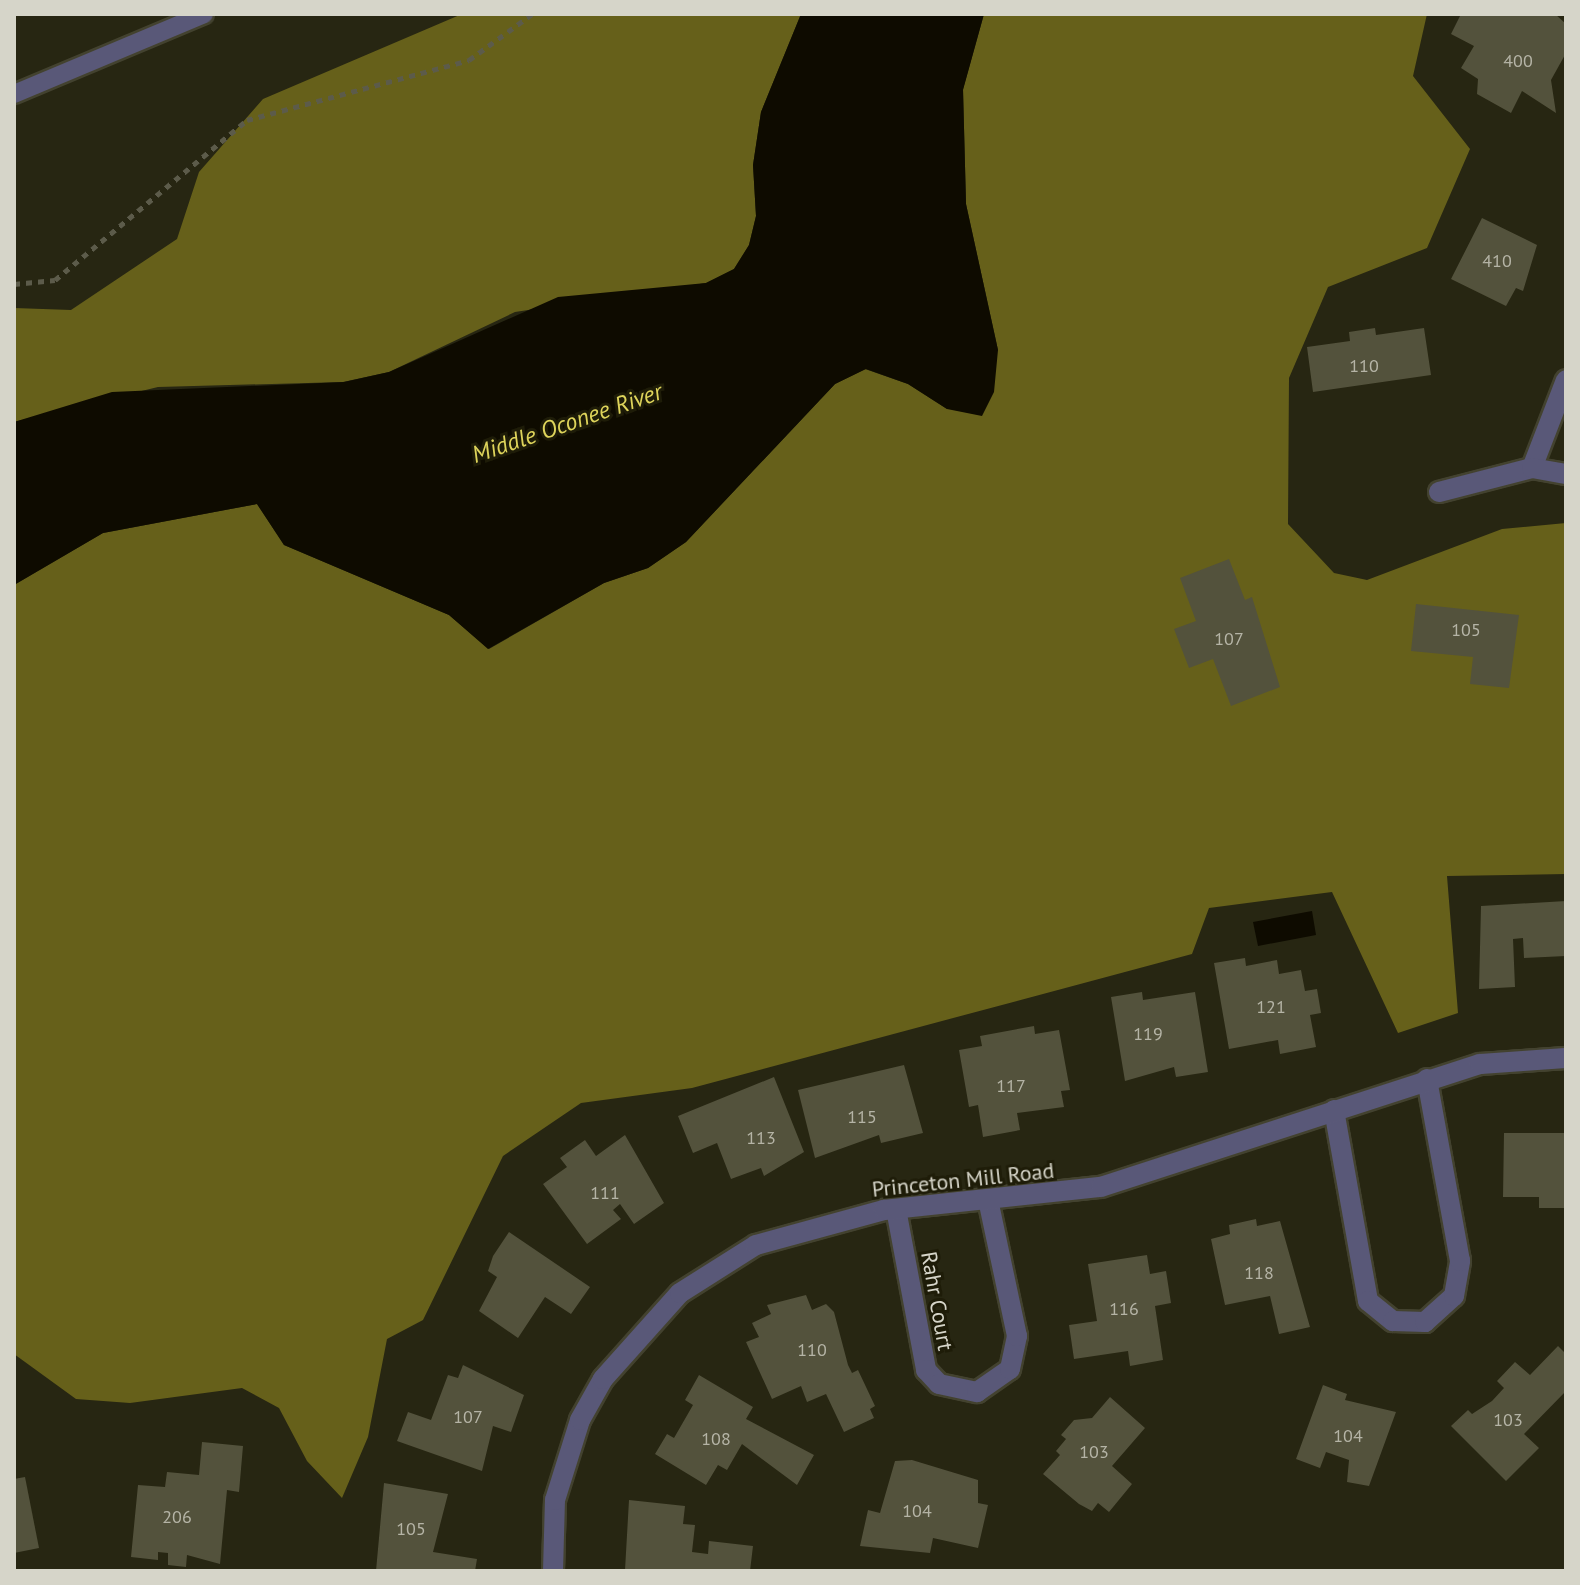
<!DOCTYPE html>
<html>
<head>
<meta charset="utf-8">
<style>
	body { margin:0 }
	#map { position:relative; width:1580px; height:1585px; overflow:hidden; background:#272612; font-family:"PT Sans",sans-serif }
	div>[style] { position:absolute }
	[style*='--x'] { left:calc(var(--x)*1px); top:calc(var(--y)*1px); width:calc(var(--w)*1px); rotate:calc(var(--a)*1deg) }
	.forest>* { inset:0; background:#66601a }
	.water>* { inset:0; background:#0e0b00 }
	.building>* { inset:0; background:#53523c }
	.path>* { height:5px; margin-top:-2.5px; transform-origin:0; background:repeating-linear-gradient(90deg,#5c5b4a 0 6px,transparent 0 12px) }
	.roads { filter:drop-shadow(2px 0 #43422f) drop-shadow(-2px 0 #43422f) drop-shadow(0 2px #43422f) drop-shadow(0 -2px #43422f) }
	.service>* { height:18px; margin:-9px; padding:0 9px; transform-origin:9px; border-radius:9px; background:#595878 }
	.minor>* { height:20px; margin:-10px; padding:0 10px; transform-origin:10px; border-radius:10px; background:#595878 }
	span { translate:-50% -50%; white-space:nowrap; text-align:center; line-height:1.15; -webkit-text-stroke:6px #1e1c08; paint-order:stroke }
	.number-label { font-size:18px; color:#b5b4a6 }
	.number-label span { -webkit-text-stroke-width:0 }
	.street-label { font-size:22px; color:#d6d5c9 }
	.water-label { font-size:24px; color:#ded45b; font-style:italic }
	.frame { position:absolute; inset:0; border:16px solid #d6d5c9; pointer-events:none }
</style>
</head>
<body>
<div id="map">
	<div class="forest">
		<i style="clip-path:polygon(462px 14px,801px 14px,761px 112px,753px 165px,756px 216px,749px 245px,734px 269px,706px 283px,515px 312px,389px 372px,343px 382px,158px 387px,14px 422px,14px 308px,71px 310px,177px 239px,199px 172px,263px 99px)"></i>
		<i style="clip-path:polygon(984px 14px,1427px 14px,1413px 76px,1470px 149px,1427px 248px,1328px 287px,1289px 378px,1288px 524px,1334px 573px,1367px 580px,1502px 529px,1566px 523px,1566px 874px,1447px 876px,1458px 1013px,1398px 1033px,1332px 892px,1209px 908px,1192px 954px,692px 1088px,581px 1103px,503px 1156px,423px 1320px,387px 1339px,368px 1437px,342px 1498px,307px 1461px,279px 1408px,242px 1388px,130px 1403px,76px 1399px,14px 1354px,14px 585px,103px 533px,257px 504px,284px 545px,449px 615px,489px 649px,604px 583px,648px 568px,686px 542px,835px 384px,865px 369px,908px 384px,947px 409px,998px 350px,966px 204px,963px 89px)"></i>
	</div>
	<div class="water">
		<i style="clip-path:polygon(801px 14px,984px 14px,963px 90px,966px 204px,998px 350px,994px 392px,982px 416px,947px 409px,908px 384px,866px 369px,835px 384px,686px 542px,648px 568px,604px 583px,488px 649px,449px 615px,284px 545px,257px 504px,103px 533px,14px 585px,14px 422px,112px 392px,344px 382px,389px 372px,558px 297px,706px 283px,734px 269px,749px 245px,756px 216px,753px 165px,761px 112px)"></i>
		<i style="clip-path:polygon(1312px 911px,1316px 935px,1258px 946px,1253px 922px)"></i>
	</div>
	<div class="building">
		<i style="clip-path:polygon(1461px 14px,1555px 14px,1566px 24px,1566px 53px,1551px 80px,1556px 113px,1522px 91px,1511px 113px,1477px 94px,1478px 79px,1461px 68px,1474px 46px,1451px 34px)"></i>
		<i style="clip-path:polygon(1482px 218px,1537px 245px,1523px 291px,1516px 288px,1506px 306px,1451px 279px)"></i>
		<i style="clip-path:polygon(1375px 328px,1376px 335px,1424px 328px,1431px 375px,1313px 392px,1307px 347px,1350px 341px,1349px 332px)"></i>
		<i style="clip-path:polygon(1229px 559px,1245px 600px,1252px 597px,1280px 687px,1231px 706px,1213px 659px,1189px 668px,1174px 629px,1196px 621px,1180px 578px)"></i>
		<i style="clip-path:polygon(1416px 604px,1519px 615px,1509px 688px,1470px 684px,1473px 657px,1411px 651px)"></i>
		<i style="clip-path:polygon(1566px 901px,1566px 956px,1524px 958px,1523px 938px,1513px 939px,1515px 987px,1479px 989px,1481px 906px)"></i>
		<i style="clip-path:polygon(1245px 958px,1246px 966px,1277px 960px,1279px 974px,1301px 970px,1305px 991px,1317px 989px,1321px 1013px,1310px 1015px,1316px 1047px,1280px 1054px,1278px 1040px,1229px 1049px,1214px 963px)"></i>
		<i style="clip-path:polygon(1142px 992px,1143px 1000px,1195px 992px,1208px 1072px,1176px 1077px,1174px 1067px,1125px 1081px,1111px 997px)"></i>
		<i style="clip-path:polygon(1034px 1026px,1035px 1034px,1059px 1030px,1070px 1090px,1061px 1091px,1064px 1107px,1017px 1113px,1020px 1130px,983px 1137px,978px 1105px,969px 1107px,959px 1050px,982px 1046px,980px 1036px)"></i>
		<i style="clip-path:polygon(904px 1065px,923px 1133px,881px 1143px,879px 1135px,815px 1158px,798px 1090px)"></i>
		<i style="clip-path:polygon(774px 1077px,804px 1152px,764px 1176px,761px 1168px,731px 1179px,717px 1143px,693px 1153px,678px 1116px)"></i>
		<i style="clip-path:polygon(1504px 1133px,1566px 1133px,1566px 1208px,1539px 1208px,1539px 1197px,1503px 1197px)"></i>
		<i style="clip-path:polygon(625px 1135px,664px 1203px,634px 1224px,620px 1204px,613px 1210px,621px 1219px,587px 1244px,543px 1184px,567px 1167px,560px 1158px,585px 1140px,596px 1156px)"></i>
		<i style="clip-path:polygon(1256px 1219px,1257px 1226px,1280px 1221px,1310px 1327px,1279px 1334px,1270px 1296px,1225px 1305px,1211px 1239px,1230px 1234px,1229px 1225px)"></i>
		<i style="clip-path:polygon(509px 1232px,590px 1287px,571px 1314px,545px 1297px,518px 1338px,479px 1311px,497px 1277px,488px 1271px,493px 1256px)"></i>
		<i style="clip-path:polygon(1147px 1255px,1150px 1274px,1166px 1271px,1171px 1303px,1155px 1306px,1163px 1360px,1130px 1366px,1128px 1351px,1074px 1359px,1069px 1325px,1097px 1321px,1088px 1264px)"></i>
		<i style="clip-path:polygon(806px 1295px,812px 1310px,826px 1304px,834px 1312px,848px 1365px,852px 1373px,858px 1370px,875px 1406px,870px 1409px,874px 1418px,844px 1432px,826px 1394px,807px 1402px,801px 1386px,772px 1399px,746px 1342px,759px 1337px,752px 1323px,771px 1314px,767px 1305px)"></i>
		<i style="clip-path:polygon(1558px 1346px,1566px 1354px,1566px 1391px,1524px 1434px,1539px 1448px,1506px 1481px,1451px 1426px,1468px 1410px,1472px 1414px,1492px 1401px,1504px 1388px,1497px 1381px,1515px 1362px,1530px 1375px)"></i>
		<i style="clip-path:polygon(463px 1365px,524px 1395px,511px 1432px,493px 1426px,482px 1471px,397px 1441px,408px 1412px,431px 1420px,448px 1375px,458px 1378px)"></i>
		<i style="clip-path:polygon(699px 1375px,753px 1407px,746px 1419px,814px 1455px,797px 1485px,742px 1444px,727px 1470px,718px 1465px,706px 1485px,655px 1454px,667px 1434px,674px 1438px,693px 1405px,685px 1400px)"></i>
		<i style="clip-path:polygon(1323px 1385px,1347px 1394px,1345px 1400px,1396px 1412px,1369px 1486px,1347px 1482px,1349px 1460px,1326px 1452px,1320px 1468px,1296px 1459px)"></i>
		<i style="clip-path:polygon(1110px 1397px,1145px 1428px,1112px 1466px,1132px 1484px,1109px 1512px,1098px 1503px,1092px 1511px,1079px 1504px,1043px 1474px,1060px 1455px,1056px 1451px,1066px 1439px,1061px 1435px,1074px 1420px,1092px 1418px)"></i>
		<i style="clip-path:polygon(202px 1442px,243px 1446px,239px 1492px,227px 1490px,220px 1564px,187px 1555px,186px 1567px,168px 1565px,168px 1553px,158px 1552px,158px 1560px,131px 1557px,138px 1485px,165px 1487px,167px 1472px,199px 1475px)"></i>
		<i style="clip-path:polygon(912px 1460px,978px 1480px,978px 1503px,988px 1505px,978px 1548px,933px 1538px,930px 1553px,860px 1546px,868px 1510px,880px 1513px,895px 1461px)"></i>
		<i style="clip-path:polygon(25px 1477px,39px 1548px,14px 1553px,14px 1479px)"></i>
		<i style="clip-path:polygon(384px 1483px,448px 1494px,433px 1552px,477px 1559px,475px 1571px,376px 1571px)"></i>
		<i style="clip-path:polygon(629px 1500px,685px 1506px,683px 1524px,695px 1525px,692px 1552px,708px 1554px,709px 1541px,753px 1546px,750px 1571px,625px 1570px)"></i>
	</div>
	<div class="path">
		<i style="--x:14;--y:284;--w:41;--a:-5.6"></i>
		<i style="--x:55;--y:280;--w:250;--a:-39.8"></i>
		<i style="--x:247;--y:120;--w:230;--a:-15.1"></i>
		<i style="--x:469;--y:60;--w:78;--a:-36.1"></i>
	</div>
	<div class="roads">
		<div class="service">
			<i style="--x:14;--y:94;--w:206;--a:-22.8"></i>
		</div>
		<div class="minor">
			<i style="--x:1532;--y:468;--w:94;--a:-68.9"></i>
			<i style="--x:1439;--y:492;--w:96;--a:-14.5"></i>
			<i style="--x:1532;--y:468;--w:35;--a:10"></i>
			<i style="--x:1334;--y:1110;--w:194;--a:79.9"></i>
			<i style="--x:1368;--y:1301;--w:32;--a:39"></i>
			<i style="--x:1393;--y:1321;--w:32;--a:2"></i>
			<i style="--x:1425;--y:1322;--w:39;--a:-42"></i>
			<i style="--x:1454;--y:1296;--w:36;--a:-80"></i>
			<i style="--x:1460;--y:1261;--w:185;--a:-100.3"></i>
			<i style="--x:896;--y:1209;--w:164;--a:79.4"></i>
			<i style="--x:926;--y:1370;--w:19;--a:47"></i>
			<i style="--x:939;--y:1384;--w:39;--a:12"></i>
			<i style="--x:977;--y:1392;--w:40;--a:-34.9"></i>
			<i style="--x:1010;--y:1369;--w:34;--a:-78"></i>
			<i style="--x:1017;--y:1336;--w:139;--a:-102"></i>
			<i style="--x:553;--y:1571;--w:71;--a:-88.4"></i>
			<i style="--x:555;--y:1500;--w:84;--a:-72.6"></i>
			<i style="--x:580;--y:1420;--w:47;--a:-60.7"></i>
			<i style="--x:603;--y:1379;--w:115;--a:-48.2"></i>
			<i style="--x:680;--y:1293;--w:90;--a:-32.3"></i>
			<i style="--x:756;--y:1245;--w:133;--a:-15.3"></i>
			<i style="--x:884;--y:1210;--w:218;--a:-6.1"></i>
			<i style="--x:1101;--y:1187;--w:398;--a:-18"></i>
			<i style="--x:1480;--y:1064;--w:86;--a:-4"></i>
		</div>
	</div>
	<div class="number-label">
		<span style="left:1518px;top:61px">400</span>
		<span style="left:1497px;top:261px">410</span>
		<span style="left:1364px;top:366px">110</span>
		<span style="left:1466px;top:630px">105</span>
		<span style="left:1229px;top:639px">107</span>
		<span style="left:1271px;top:1007px">121</span>
		<span style="left:1148px;top:1034px">119</span>
		<span style="left:1011px;top:1086px">117</span>
		<span style="left:862px;top:1117px">115</span>
		<span style="left:761px;top:1138px">113</span>
		<span style="left:605px;top:1193px">111</span>
		<span style="left:1259px;top:1273px">118</span>
		<span style="left:1124px;top:1309px">116</span>
		<span style="left:812px;top:1350px">110</span>
		<span style="left:468px;top:1417px">107</span>
		<span style="left:1508px;top:1420px">103</span>
		<span style="left:1348px;top:1436px">104</span>
		<span style="left:716px;top:1439px">108</span>
		<span style="left:1094px;top:1452px">103</span>
		<span style="left:917px;top:1511px">104</span>
		<span style="left:177px;top:1517px">206</span>
		<span style="left:411px;top:1529px">105</span>
	</div>
	<div class="street-label">
		<span style="left:963px;top:1180px;rotate:-6deg">Princeton Mill Road</span>
		<span style="left:937px;top:1301px;rotate:80deg">Rahr Court</span>
	</div>
	<div class="water-label">
		<span style="left:567px;top:423px;rotate:-19deg">Middle Oconee River</span>
	</div>
	<div class="frame"></div>
</div>
</body>
</html>
